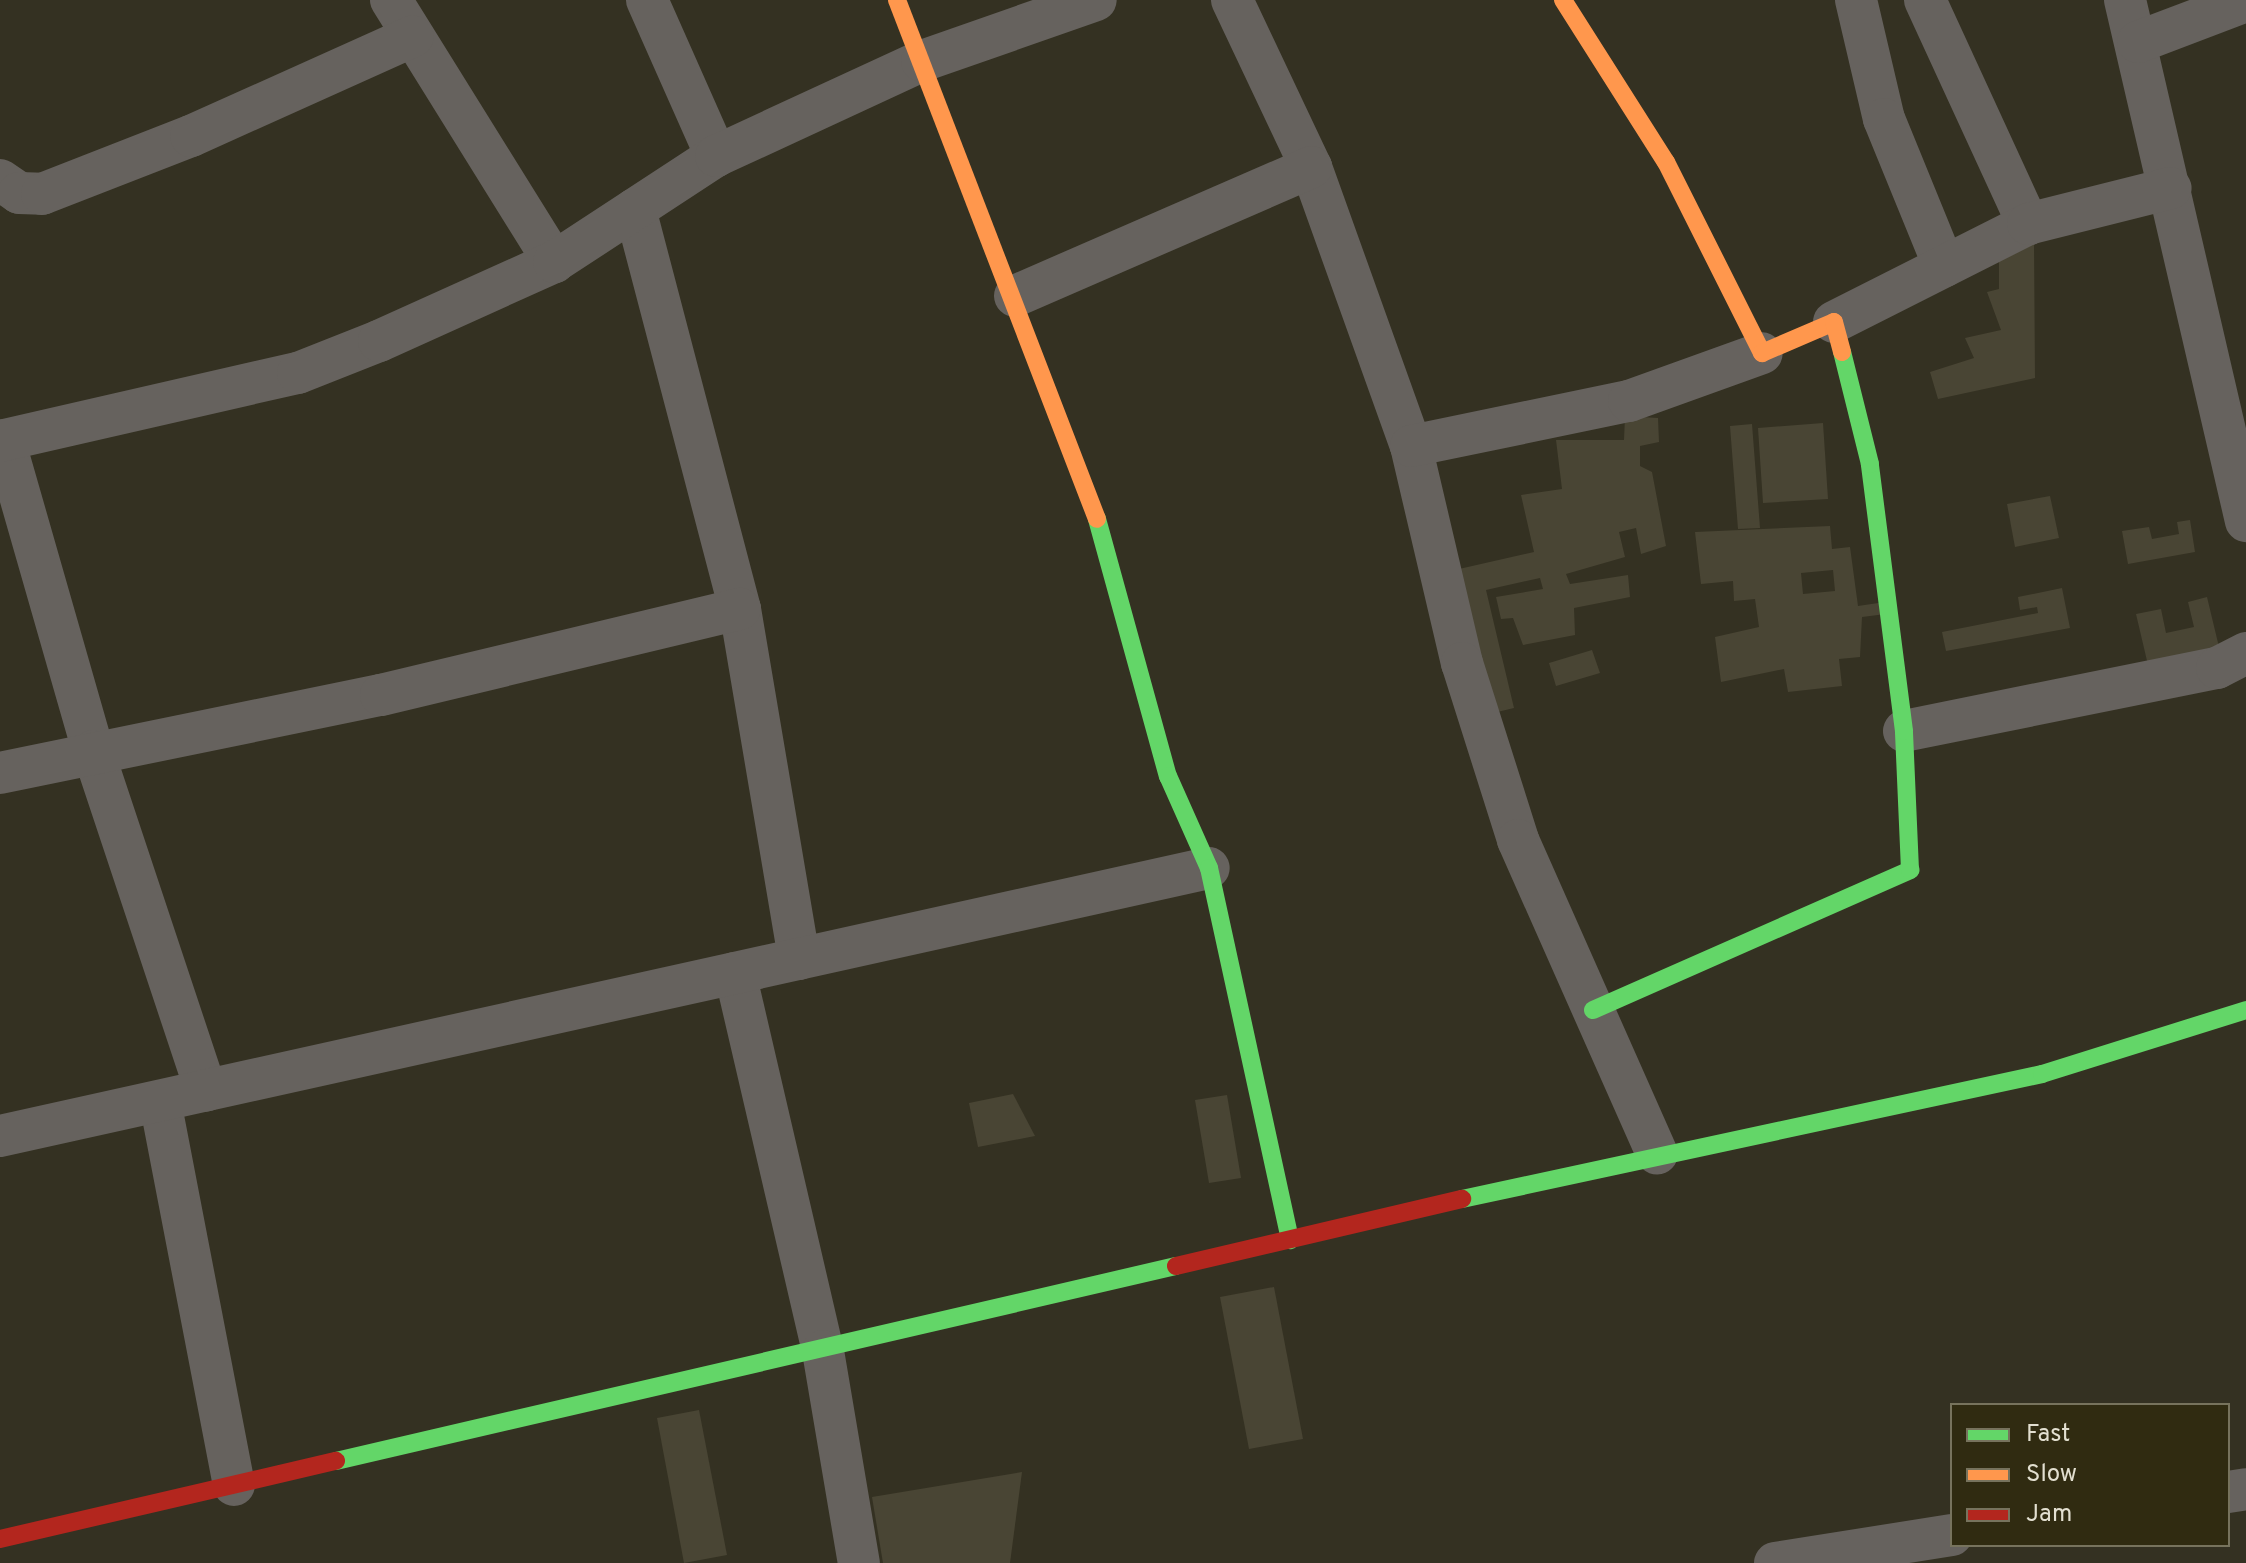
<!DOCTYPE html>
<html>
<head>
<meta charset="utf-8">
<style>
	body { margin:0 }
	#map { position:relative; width:2246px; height:1563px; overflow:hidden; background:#343122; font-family:Overpass,sans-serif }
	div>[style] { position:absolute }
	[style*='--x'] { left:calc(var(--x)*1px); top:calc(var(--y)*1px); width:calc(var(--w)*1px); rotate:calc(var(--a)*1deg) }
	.building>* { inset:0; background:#494534 }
	.street>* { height:42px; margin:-21px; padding:0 21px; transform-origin:21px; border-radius:21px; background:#66625e }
	.fast>* { height:18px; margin:-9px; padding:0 9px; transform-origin:9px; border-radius:9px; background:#63d668 }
	.slow>* { height:18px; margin:-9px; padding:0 9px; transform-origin:9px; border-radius:9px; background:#ff974d }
	.jam>* { height:18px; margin:-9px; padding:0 9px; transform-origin:9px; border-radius:9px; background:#b3261e }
	span { translate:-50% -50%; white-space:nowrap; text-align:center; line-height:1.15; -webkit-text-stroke:6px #302b11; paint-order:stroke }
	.legend { position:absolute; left:1950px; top:1403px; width:280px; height:144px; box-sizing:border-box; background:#302b11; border:2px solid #77735d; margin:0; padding:10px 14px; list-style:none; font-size:24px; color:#e2dfd0 }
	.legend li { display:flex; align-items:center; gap:16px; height:40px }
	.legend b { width:40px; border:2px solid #77735d }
</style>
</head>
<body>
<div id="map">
	<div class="building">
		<i style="clip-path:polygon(2034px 242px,2035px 378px,1938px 399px,1930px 372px,1974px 358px,1965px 338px,2001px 330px,1987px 292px,1999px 289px,1999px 257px)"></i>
		<i style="clip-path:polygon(1625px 416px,1658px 418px,1659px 442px,1640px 446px,1640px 466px,1652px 472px,1666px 546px,1641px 554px,1636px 528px,1619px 532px,1625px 557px,1566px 574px,1570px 584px,1628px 575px,1630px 597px,1574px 608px,1575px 635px,1523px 645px,1513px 618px,1501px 619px,1496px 597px,1543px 589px,1540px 578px,1486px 590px,1514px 708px,1493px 713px,1459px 569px,1534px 552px,1521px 495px,1562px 489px,1556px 440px,1624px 440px)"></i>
		<i style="clip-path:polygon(1823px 423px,1828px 499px,1763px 503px,1758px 428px)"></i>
		<i style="clip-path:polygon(1752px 424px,1760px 528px,1738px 529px,1730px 426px)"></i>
		<i style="clip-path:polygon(2050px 496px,2059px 538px,2015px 547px,2007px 504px)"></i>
		<i style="clip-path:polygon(2190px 520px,2195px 552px,2128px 564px,2122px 531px,2149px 527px,2152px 539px,2179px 534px,2177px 522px)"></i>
		<i style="clip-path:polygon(evenodd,1830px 526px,1832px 549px,1850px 547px,1858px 606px,1885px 602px,1886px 614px,1862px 617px,1860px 657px,1839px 659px,1842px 686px,1788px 692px,1784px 669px,1721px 682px,1715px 637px,1759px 627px,1755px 599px,1734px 601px,1733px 581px,1701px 584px,1695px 532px,1830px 526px,1833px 570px,1835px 591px,1803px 594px,1801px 573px,1833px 570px)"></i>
		<i style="clip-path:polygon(2062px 588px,2070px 628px,1946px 651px,1942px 632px,2038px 613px,2037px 607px,2020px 610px,2018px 597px)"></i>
		<i style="clip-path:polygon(2207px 597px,2219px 647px,2148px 665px,2136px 614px,2161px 609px,2166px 633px,2194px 627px,2188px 602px)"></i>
		<i style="clip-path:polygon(1592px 650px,1600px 673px,1556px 686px,1549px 663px)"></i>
		<i style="clip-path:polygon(1013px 1094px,1035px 1136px,978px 1147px,969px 1103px)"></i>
		<i style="clip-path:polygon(1227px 1095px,1241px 1178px,1209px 1183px,1195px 1100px)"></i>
		<i style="clip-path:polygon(1274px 1287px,1303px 1439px,1249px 1449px,1220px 1297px)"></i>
		<i style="clip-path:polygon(699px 1410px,727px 1555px,684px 1563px,657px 1418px)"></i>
		<i style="clip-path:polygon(1022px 1472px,1010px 1563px,883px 1563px,872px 1497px)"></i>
	</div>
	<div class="street">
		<i style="--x:391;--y:0;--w:309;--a:58.1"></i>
		<i style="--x:647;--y:0;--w:171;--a:66.1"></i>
		<i style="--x:1232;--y:0;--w:185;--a:64.7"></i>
		<i style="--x:1311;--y:167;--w:296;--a:70.3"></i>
		<i style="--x:1411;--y:446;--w:223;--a:76.8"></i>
		<i style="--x:1462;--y:663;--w:186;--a:72.4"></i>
		<i style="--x:1518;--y:840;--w:343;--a:66.1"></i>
		<i style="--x:1856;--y:0;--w:122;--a:76.8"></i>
		<i style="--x:1884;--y:119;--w:159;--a:67.8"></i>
		<i style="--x:1925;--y:0;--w:247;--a:65.3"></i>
		<i style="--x:2125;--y:0;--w:535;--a:76.93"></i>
		<i style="--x:2138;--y:42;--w:116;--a:-20.8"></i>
		<i style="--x:0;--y:180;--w:23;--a:34"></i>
		<i style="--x:19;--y:193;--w:23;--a:2"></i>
		<i style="--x:42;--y:194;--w:160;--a:-21.3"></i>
		<i style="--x:191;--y:136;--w:243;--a:-24.2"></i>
		<i style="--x:635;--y:209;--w:414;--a:75.3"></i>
		<i style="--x:740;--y:609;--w:355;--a:80.4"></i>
		<i style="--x:1015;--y:296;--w:323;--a:-23.5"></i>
		<i style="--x:1834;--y:322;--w:217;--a:-26.8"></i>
		<i style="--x:2028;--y:224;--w:147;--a:-14.1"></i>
		<i style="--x:4;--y:440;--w:323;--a:74"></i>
		<i style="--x:93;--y:751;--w:358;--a:71.6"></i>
		<i style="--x:0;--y:441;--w:306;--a:-12.9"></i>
		<i style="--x:298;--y:373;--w:87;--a:-21.6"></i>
		<i style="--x:379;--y:341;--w:192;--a:-24.3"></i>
		<i style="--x:554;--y:262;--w:194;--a:-33.2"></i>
		<i style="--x:716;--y:156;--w:227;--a:-24.8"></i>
		<i style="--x:922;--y:61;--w:184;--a:-19.3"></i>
		<i style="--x:1411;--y:446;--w:223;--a:-11.7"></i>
		<i style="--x:1629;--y:401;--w:141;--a:-19.8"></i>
		<i style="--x:1904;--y:731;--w:319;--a:-11.4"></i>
		<i style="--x:2217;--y:668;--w:33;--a:-27"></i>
		<i style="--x:0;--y:773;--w:389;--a:-11.6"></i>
		<i style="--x:381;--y:695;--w:369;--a:-13.5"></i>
		<i style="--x:735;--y:973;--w:388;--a:76.9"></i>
		<i style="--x:823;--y:1351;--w:215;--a:80.4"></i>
		<i style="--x:160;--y:1101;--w:391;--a:79.1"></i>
		<i style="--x:0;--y:1136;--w:1238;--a:-12.5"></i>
		<i style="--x:2228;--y:1492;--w:18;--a:-9"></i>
		<i style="--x:1775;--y:1563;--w:179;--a:-9"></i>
	</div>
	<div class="fast">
		<i style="--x:1097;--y:519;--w:267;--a:74.6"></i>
		<i style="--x:1168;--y:776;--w:101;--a:66"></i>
		<i style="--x:1209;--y:868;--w:381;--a:77.7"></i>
		<i style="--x:1593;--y:1010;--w:347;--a:-23.8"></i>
		<i style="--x:1910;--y:870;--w:139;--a:-92.5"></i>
		<i style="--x:1904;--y:731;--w:269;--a:-97.3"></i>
		<i style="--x:1870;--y:464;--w:115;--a:-104"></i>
		<i style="--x:1462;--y:1199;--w:593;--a:-12.16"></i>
		<i style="--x:2042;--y:1074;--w:214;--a:-17.4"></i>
		<i style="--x:336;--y:1461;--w:862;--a:-13.07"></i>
	</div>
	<div class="slow">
		<i style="--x:897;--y:0;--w:556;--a:68.93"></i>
		<i style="--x:1563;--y:0;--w:192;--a:57.6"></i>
		<i style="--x:1666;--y:162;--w:214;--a:63.3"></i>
		<i style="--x:1762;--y:353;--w:78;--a:-23.3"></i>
		<i style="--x:1834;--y:322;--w:31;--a:75"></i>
	</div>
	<div class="jam">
		<i style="--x:1176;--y:1266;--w:294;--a:-13.2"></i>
		<i style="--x:0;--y:1539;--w:345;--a:-13.1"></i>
	</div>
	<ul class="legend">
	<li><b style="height:10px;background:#63d668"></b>Fast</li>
	<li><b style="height:10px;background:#ff974d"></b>Slow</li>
	<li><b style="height:10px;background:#b3261e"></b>Jam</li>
	</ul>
</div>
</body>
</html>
